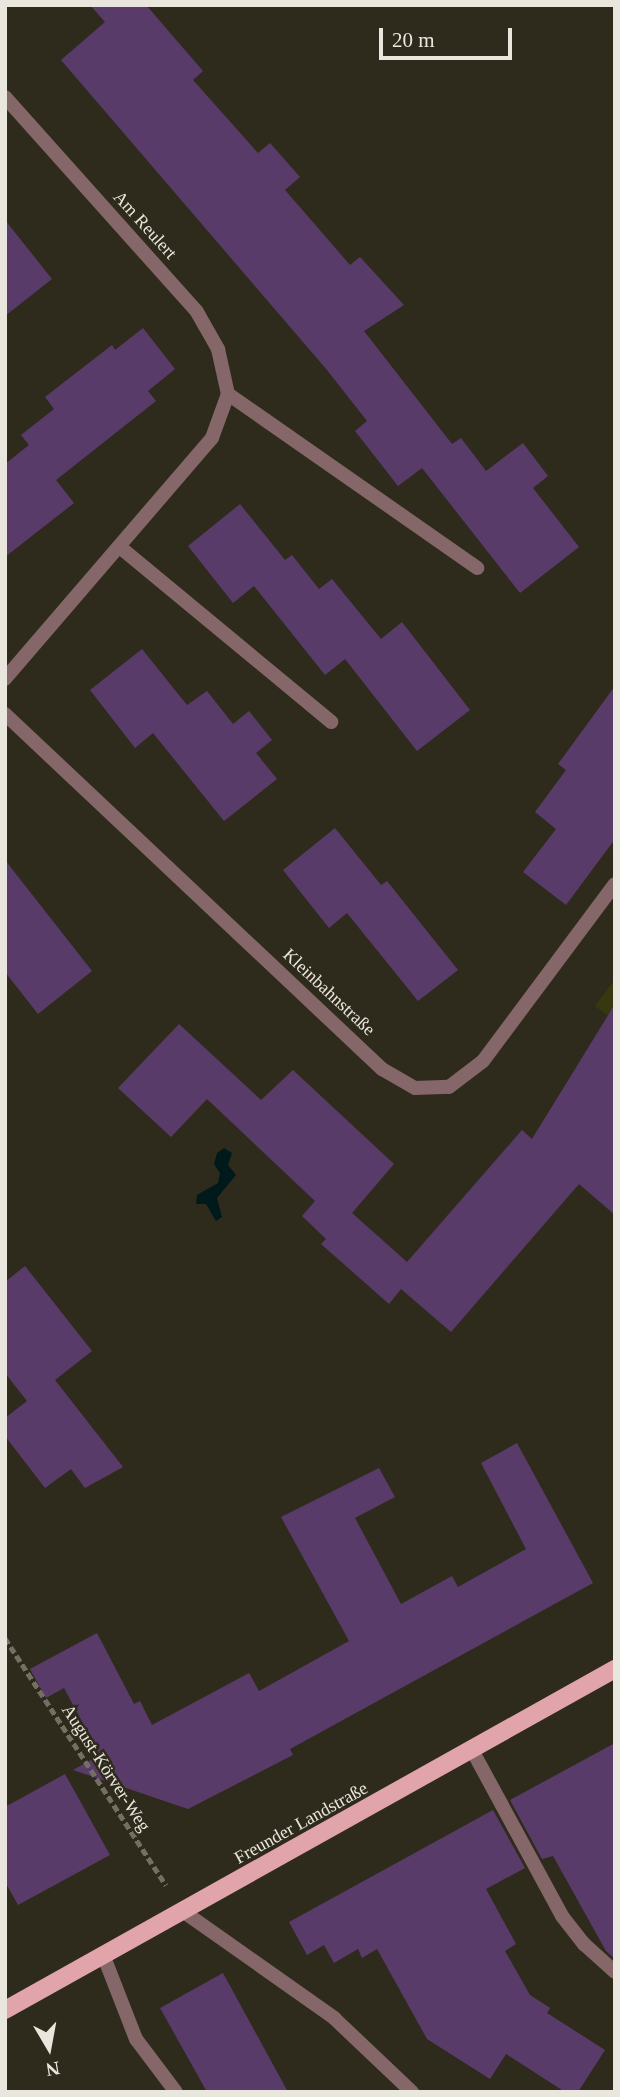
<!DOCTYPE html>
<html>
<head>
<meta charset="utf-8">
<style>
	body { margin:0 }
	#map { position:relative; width:620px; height:2097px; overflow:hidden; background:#2e2b1c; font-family:Georgia,serif }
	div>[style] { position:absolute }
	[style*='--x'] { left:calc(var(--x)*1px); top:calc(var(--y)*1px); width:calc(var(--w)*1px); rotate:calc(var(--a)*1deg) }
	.green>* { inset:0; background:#37380f }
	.water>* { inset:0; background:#00191b }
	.building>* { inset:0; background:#593b6a }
	.path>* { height:4.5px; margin-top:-2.25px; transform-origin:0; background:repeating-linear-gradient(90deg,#737063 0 7px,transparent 0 10.5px) }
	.service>* { height:14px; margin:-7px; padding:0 7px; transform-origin:7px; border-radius:7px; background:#85676a }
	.minor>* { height:14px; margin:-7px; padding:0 7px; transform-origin:7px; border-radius:7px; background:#85676a }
	.primary>* { height:18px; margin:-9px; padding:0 9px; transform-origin:9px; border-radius:9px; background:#e0a4aa }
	span { translate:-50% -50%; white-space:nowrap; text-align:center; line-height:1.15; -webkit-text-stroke:5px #2e2b1c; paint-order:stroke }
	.street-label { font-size:18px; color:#e9e7dd }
	.frame { position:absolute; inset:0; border:7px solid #e9e7dd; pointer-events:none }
	.north { position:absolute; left:14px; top:2013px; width:70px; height:70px; -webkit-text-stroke:5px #2e2b1c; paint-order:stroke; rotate:170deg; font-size:19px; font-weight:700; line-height:28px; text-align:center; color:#e9e7dd }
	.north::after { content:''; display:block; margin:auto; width:24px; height:32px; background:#e9e7dd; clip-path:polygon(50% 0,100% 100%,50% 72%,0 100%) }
	.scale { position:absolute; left:379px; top:28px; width:133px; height:32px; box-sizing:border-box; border:4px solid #e9e7dd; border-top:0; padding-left:9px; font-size:21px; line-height:24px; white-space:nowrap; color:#e9e7dd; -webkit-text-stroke:5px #2e2b1c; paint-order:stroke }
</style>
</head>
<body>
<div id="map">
	<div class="green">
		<i style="clip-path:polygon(615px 979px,615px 1021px,595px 1006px)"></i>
	</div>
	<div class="water">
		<i style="clip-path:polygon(224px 1148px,232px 1153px,228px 1165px,236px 1175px,217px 1198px,222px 1217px,216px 1221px,206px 1204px,196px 1204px,197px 1195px,218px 1183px,220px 1173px,214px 1164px,217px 1153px)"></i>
	</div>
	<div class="building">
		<i style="clip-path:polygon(90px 5px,146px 5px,203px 71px,193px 80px,258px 153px,270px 143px,300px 177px,285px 190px,318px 228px,350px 265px,360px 257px,404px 305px,364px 331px,452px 444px,461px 438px,486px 471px,523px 443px,548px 476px,533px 488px,579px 547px,520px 593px,422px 468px,398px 486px,355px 431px,367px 421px,327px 370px,61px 60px,105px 22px)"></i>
		<i style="clip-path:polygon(5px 220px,52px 279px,5px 316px)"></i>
		<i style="clip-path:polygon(143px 328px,175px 369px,148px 391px,156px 401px,56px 480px,74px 503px,5px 557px,5px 464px,29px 445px,21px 435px,54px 409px,45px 397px,112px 345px,115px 350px)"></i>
		<i style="clip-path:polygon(240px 504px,285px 560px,292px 555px,319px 589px,332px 579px,381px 639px,402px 622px,470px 710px,417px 751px,345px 659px,325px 675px,254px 586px,233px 603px,188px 546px)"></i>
		<i style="clip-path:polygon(142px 649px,187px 705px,207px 691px,233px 724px,249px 711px,272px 740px,256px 753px,277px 779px,224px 821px,153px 733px,135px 748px,90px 690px)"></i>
		<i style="clip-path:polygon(615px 686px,615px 839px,566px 905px,523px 872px,556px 829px,535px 812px,566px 770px,558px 764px)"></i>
		<i style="clip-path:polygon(335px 828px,381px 885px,387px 881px,458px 970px,418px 1001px,347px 913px,329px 928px,283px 870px)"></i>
		<i style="clip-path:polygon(5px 860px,92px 971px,38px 1014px,5px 972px)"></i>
		<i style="clip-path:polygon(615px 1004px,615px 1215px,579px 1184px,451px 1332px,401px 1289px,389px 1304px,321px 1244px,326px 1239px,302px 1216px,315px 1201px,207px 1099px,171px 1137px,118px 1088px,179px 1024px,261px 1100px,293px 1070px,394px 1164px,352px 1213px,407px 1262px,522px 1130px,532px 1139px)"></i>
		<i style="clip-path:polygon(25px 1266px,92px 1351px,55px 1380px,123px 1467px,85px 1488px,71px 1469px,45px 1488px,5px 1436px,5px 1418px,27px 1401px,5px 1373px,5px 1282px)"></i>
		<i style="clip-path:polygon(517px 1443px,593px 1583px,290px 1749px,293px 1755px,188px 1809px,73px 1770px,100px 1755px,64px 1688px,46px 1698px,30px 1669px,97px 1633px,134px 1704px,140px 1701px,152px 1725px,249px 1673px,259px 1691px,349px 1641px,281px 1517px,379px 1468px,395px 1497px,355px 1518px,401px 1604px,452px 1576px,458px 1587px,526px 1549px,481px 1463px)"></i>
		<i style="clip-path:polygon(615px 1743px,615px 1959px,606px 1951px,553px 1856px,542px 1859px,510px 1800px)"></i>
		<i style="clip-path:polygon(65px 1774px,110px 1855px,18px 1905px,5px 1882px,5px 1807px)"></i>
		<i style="clip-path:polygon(493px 1810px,525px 1868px,486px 1889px,516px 1944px,505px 1951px,530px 1995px,550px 2008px,547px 2013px,605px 2050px,578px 2092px,565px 2092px,506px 2054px,490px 2079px,427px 2039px,377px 1949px,362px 1958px,358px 1949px,334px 1963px,324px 1945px,307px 1955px,289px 1922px)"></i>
		<i style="clip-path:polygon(223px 1973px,288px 2092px,207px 2092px,160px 2008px)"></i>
	</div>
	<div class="path">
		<i style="--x:5;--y:1638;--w:295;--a:56.9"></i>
	</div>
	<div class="service">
		<i style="--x:228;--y:394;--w:304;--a:34.9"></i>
		<i style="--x:121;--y:548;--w:273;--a:39.6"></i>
		<i style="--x:472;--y:1750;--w:189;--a:61.5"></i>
		<i style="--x:562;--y:1916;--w:36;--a:52"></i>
		<i style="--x:584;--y:1944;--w:42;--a:42.1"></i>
		<i style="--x:184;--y:1912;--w:184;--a:35.2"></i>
		<i style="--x:334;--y:2018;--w:108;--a:43.5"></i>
		<i style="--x:104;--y:1957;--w:88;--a:68.7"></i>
		<i style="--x:136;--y:2039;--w:66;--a:53"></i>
	</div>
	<div class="minor">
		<i style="--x:5;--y:97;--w:288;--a:48.2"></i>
		<i style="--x:197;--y:312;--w:43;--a:60.4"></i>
		<i style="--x:218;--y:349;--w:46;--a:77.5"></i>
		<i style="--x:228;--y:394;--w:47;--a:110"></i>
		<i style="--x:212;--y:438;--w:318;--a:130.7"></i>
		<i style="--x:5;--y:714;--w:518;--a:43.28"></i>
		<i style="--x:382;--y:1069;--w:38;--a:30"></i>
		<i style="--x:415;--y:1088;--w:34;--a:-2"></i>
		<i style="--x:449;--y:1087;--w:43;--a:-37.4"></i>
		<i style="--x:483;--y:1061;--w:221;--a:-53.3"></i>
	</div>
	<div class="primary">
		<i style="--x:5;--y:2010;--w:699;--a:-29.21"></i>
	</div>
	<div class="street-label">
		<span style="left:145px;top:225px;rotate:48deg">Am Reulert</span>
		<span style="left:329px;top:992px;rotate:43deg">Kleinbahnstraße</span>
		<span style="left:106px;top:1768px;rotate:57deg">August-Körver-Weg</span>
		<span style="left:301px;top:1823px;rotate:-29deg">Freunder Landstraße</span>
	</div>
	<div class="frame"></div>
	<div class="north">N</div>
	<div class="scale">20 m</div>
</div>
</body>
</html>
